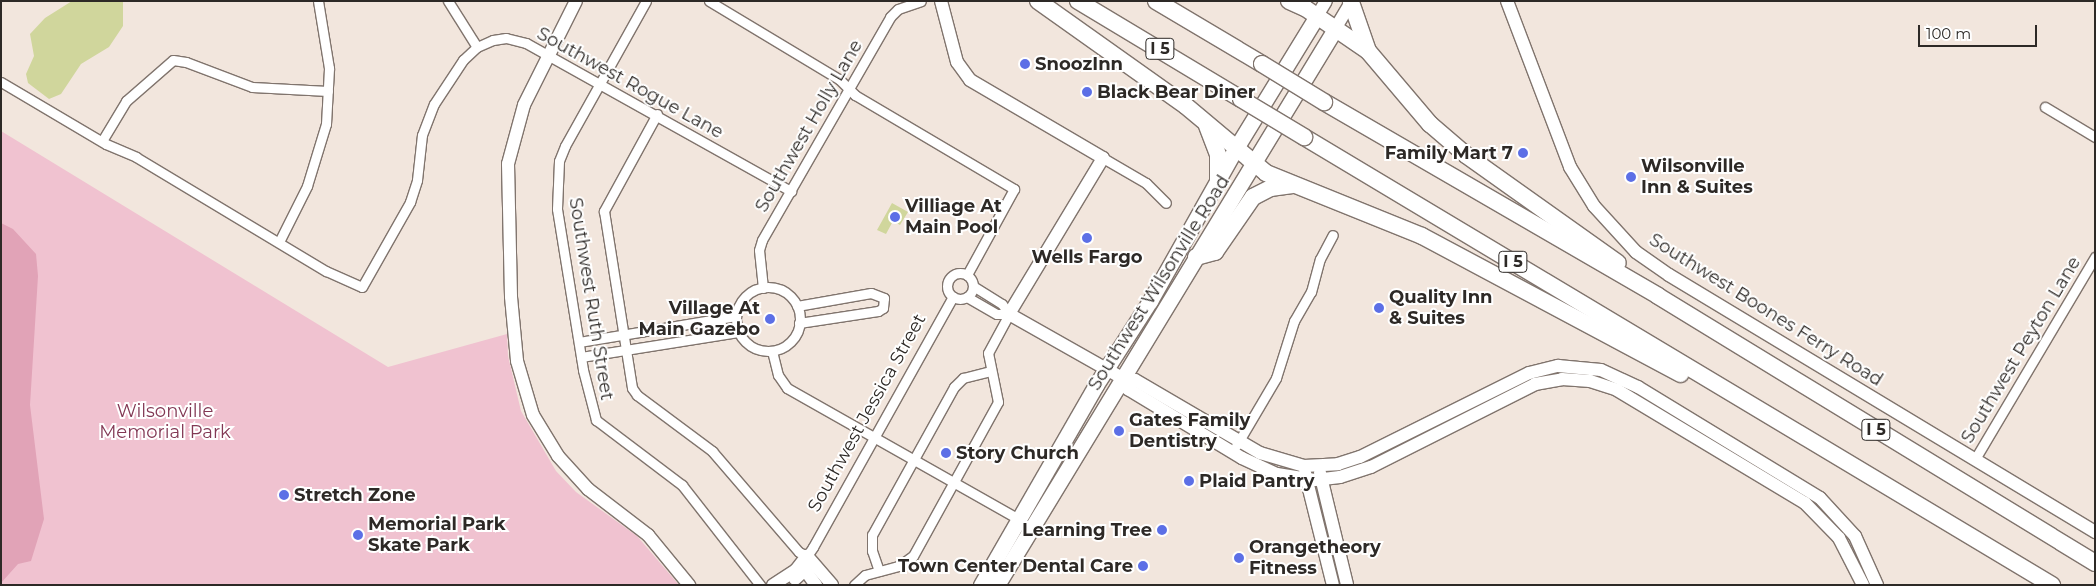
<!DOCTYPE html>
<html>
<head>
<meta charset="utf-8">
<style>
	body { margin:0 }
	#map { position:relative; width:2096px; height:586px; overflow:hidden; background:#f2e6dd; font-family:Montserrat,sans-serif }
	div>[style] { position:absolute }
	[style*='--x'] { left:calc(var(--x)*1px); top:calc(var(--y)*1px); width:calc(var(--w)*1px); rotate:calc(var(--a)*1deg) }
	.green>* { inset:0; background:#f0c2d0 }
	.forest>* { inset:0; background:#e1a3b7 }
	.water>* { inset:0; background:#d0d69c }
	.roads { filter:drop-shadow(1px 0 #80746d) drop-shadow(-1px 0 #80746d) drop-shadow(0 1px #80746d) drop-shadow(0 -1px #80746d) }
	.street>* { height:9px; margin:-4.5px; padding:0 4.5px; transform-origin:4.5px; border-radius:4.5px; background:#fff }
	.street>.ring { margin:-4.5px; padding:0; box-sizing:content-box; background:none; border:9px solid #fff; border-radius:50% }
	.secondary>* { height:12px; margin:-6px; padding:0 6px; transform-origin:6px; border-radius:6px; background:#fff }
	.primary>* { height:15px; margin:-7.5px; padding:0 7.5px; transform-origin:7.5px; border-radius:7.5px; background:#fff }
	.highway>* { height:16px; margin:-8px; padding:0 8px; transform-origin:8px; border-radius:8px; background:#fff }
	.bridges { filter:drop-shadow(1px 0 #80746d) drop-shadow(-1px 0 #80746d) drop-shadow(0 1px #80746d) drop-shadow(0 -1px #80746d) }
	.highway-bridge>* { height:16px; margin:-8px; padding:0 8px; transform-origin:8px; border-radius:8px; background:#fff }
	.dots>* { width:14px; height:14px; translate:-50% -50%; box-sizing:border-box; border:2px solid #fff; border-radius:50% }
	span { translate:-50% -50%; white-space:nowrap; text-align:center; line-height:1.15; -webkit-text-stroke:4px #fff; paint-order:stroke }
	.shield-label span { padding:1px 4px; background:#fff; border:1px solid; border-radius:4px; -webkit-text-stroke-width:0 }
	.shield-label { font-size:16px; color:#2d2926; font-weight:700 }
	.poi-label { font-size:18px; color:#2d2926; font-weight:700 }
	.left { translate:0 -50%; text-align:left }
	.right { translate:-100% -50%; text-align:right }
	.street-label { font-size:18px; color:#2d2926 }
	.park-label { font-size:18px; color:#823854 }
	.frame { position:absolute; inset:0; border:2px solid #2d2926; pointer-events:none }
	.scale { position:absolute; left:1918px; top:25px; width:119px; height:22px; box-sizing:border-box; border:2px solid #2d2926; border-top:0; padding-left:6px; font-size:15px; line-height:18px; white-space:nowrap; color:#2d2926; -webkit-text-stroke:4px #fff; paint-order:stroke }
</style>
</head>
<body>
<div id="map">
	<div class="green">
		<i style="clip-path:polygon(1px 131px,388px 367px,507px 334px,508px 356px,521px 411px,556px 471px,576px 492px,637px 536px,679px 585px,1px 585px)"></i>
	</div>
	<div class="forest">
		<i style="clip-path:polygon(1px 223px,13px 229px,36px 254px,38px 276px,30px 405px,44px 519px,31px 561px,18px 564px,1px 583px)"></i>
	</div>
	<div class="water">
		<i style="clip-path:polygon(72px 1px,123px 1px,123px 26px,109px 47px,81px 64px,61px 94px,49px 99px,28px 83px,26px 74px,34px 56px,30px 34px,45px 18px)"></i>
		<i style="clip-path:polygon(892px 203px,908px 212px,900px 225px,893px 221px,886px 234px,877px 230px)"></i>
	</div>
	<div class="roads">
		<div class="street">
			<i style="--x:448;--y:1;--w:54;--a:57.8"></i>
			<i style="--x:646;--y:1;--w:166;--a:119.2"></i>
			<i style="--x:565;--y:146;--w:16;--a:112"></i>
			<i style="--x:559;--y:161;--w:48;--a:92.4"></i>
			<i style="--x:557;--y:209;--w:163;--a:80.8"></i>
			<i style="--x:583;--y:370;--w:52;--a:75.4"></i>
			<i style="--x:596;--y:420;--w:108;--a:37.1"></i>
			<i style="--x:682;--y:485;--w:127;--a:52"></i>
			<i style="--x:709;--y:1;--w:152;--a:31"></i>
			<i style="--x:839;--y:79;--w:23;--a:45"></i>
			<i style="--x:855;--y:95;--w:185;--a:30.6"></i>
			<i style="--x:1014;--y:189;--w:98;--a:118.7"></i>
			<i style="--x:1;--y:82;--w:122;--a:30.6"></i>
			<i style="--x:106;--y:144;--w:33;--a:23"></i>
			<i style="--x:136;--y:157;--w:222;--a:31"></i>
			<i style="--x:326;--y:271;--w:39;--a:24"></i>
			<i style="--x:362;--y:287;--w:98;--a:-60.5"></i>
			<i style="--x:410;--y:202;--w:23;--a:-72"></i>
			<i style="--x:417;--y:180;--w:45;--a:-83.7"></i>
			<i style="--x:422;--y:135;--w:33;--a:-69"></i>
			<i style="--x:434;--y:104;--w:53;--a:-56.6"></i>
			<i style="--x:463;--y:60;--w:19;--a:-43"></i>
			<i style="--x:477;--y:47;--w:17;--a:-24"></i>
			<i style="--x:493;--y:40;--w:13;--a:-9"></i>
			<i style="--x:506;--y:38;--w:21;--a:14"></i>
			<i style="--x:526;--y:43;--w:304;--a:29.2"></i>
			<i style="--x:2045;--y:107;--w:58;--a:31"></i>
			<i style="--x:657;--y:114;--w:111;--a:118.7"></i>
			<i style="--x:604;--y:211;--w:179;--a:81"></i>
			<i style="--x:632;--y:388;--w:9;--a:54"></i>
			<i style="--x:637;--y:395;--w:94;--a:36.7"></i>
			<i style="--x:712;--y:451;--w:133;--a:49.3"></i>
			<i style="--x:799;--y:552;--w:9;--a:27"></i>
			<i style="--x:807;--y:556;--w:11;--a:-56"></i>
			<i style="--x:813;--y:547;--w:287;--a:-60.8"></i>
			<i style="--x:102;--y:141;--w:47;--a:-59"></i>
			<i style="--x:126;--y:101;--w:62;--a:-41.1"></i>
			<i style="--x:173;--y:60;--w:13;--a:9"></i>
			<i style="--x:186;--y:62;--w:71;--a:20.7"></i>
			<i style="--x:252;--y:87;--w:76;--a:3"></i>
			<i style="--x:1103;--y:158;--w:50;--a:30.2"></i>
			<i style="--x:1146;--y:183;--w:28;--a:45"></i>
			<i style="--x:279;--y:242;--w:63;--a:-63.4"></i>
			<i style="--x:307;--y:186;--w:65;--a:-73"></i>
			<i style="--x:326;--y:124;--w:56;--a:-86.9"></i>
			<i style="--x:329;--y:68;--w:68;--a:-99.3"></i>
			<i class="ring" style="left:947px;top:273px;width:17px;height:17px"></i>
			<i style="--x:973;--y:286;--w:34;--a:32"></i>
			<i style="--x:1002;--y:304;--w:12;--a:55"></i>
			<i class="ring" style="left:736px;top:287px;width:55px;height:55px"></i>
			<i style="--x:763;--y:288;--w:38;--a:-96"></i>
			<i style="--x:759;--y:250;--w:10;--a:-73"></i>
			<i style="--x:762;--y:240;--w:257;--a:-60.1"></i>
			<i style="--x:890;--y:17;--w:11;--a:-45"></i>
			<i style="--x:898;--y:9;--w:24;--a:-19"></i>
			<i style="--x:967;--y:297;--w:34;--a:30"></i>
			<i style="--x:997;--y:314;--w:12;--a:0"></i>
			<i style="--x:797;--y:306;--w:75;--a:-10"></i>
			<i style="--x:871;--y:293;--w:14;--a:21"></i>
			<i style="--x:884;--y:298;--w:10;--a:96"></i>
			<i style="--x:883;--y:308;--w:6;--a:149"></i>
			<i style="--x:878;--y:311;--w:80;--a:171.4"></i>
			<i style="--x:579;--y:342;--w:159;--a:-9.4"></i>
			<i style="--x:772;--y:351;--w:25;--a:76"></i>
			<i style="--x:778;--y:375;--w:16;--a:55"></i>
			<i style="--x:787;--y:388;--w:266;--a:29.5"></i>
			<i style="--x:581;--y:357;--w:159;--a:-9"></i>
			<i style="--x:1236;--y:446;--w:79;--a:-59.5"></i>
			<i style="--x:1276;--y:378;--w:60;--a:-72.5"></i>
			<i style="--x:1294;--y:321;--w:34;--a:-60"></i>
			<i style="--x:1311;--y:292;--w:34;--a:-75"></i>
			<i style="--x:1320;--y:259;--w:27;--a:-62"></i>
			<i style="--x:1975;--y:459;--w:235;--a:-59.3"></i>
			<i style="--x:879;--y:571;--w:21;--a:-109"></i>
			<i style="--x:872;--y:551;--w:16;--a:-90"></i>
			<i style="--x:872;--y:535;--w:169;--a:-61"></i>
			<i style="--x:954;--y:387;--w:13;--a:-45"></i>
			<i style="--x:963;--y:378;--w:29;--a:-14"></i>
			<i style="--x:854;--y:585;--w:15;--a:-42"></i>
			<i style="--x:865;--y:575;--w:35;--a:-15"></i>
			<i style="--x:899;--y:566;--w:17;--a:-36"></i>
			<i style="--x:913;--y:556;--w:176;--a:-61.1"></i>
			<i style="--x:998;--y:402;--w:50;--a:-101.5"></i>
			<i style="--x:988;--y:353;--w:44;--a:-61.7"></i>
		</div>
		<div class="secondary">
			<i style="--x:576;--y:1;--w:116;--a:116.6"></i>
			<i style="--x:524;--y:105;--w:61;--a:105.2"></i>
			<i style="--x:508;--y:164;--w:133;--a:88.7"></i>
			<i style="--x:511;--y:297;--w:64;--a:84.6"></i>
			<i style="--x:517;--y:361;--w:56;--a:73.5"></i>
			<i style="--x:533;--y:415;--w:48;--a:58.6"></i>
			<i style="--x:558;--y:456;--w:45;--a:47.7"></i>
			<i style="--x:588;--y:489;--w:76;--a:37.5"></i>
			<i style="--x:648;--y:535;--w:65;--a:50.6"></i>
			<i style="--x:941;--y:1;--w:63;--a:75.3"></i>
			<i style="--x:957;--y:62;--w:22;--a:54"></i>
			<i style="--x:970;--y:80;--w:154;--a:30.4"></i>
			<i style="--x:1103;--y:158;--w:182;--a:121.1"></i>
			<i style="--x:1009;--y:314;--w:130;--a:29.5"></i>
			<i style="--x:1122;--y:378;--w:13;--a:9"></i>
			<i style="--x:1135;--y:380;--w:145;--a:30.3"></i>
			<i style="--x:1260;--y:453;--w:46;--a:16.5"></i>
			<i style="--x:1304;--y:466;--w:34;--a:-3"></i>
			<i style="--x:1338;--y:464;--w:23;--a:-18"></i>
			<i style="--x:1360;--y:457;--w:189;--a:-26.4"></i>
			<i style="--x:1529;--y:373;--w:30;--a:-14"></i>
			<i style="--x:1558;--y:366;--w:43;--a:5.3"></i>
			<i style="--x:1601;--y:370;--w:41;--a:24.7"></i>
			<i style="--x:1638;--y:387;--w:213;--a:31.4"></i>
			<i style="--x:1820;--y:498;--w:52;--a:47.4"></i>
			<i style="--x:1855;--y:536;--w:54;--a:65.8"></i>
			<i style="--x:1507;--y:1;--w:178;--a:69.2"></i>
			<i style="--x:1570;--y:167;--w:46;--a:58.4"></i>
			<i style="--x:1594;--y:206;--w:62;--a:47.6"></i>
			<i style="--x:1636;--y:252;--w:40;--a:34.9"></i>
			<i style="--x:1669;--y:275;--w:498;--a:31.1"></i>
			<i style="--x:1317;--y:16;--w:17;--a:-59"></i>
			<i style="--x:1335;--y:29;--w:33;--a:-59"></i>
			<i style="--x:1122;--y:378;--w:13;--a:61"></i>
			<i style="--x:1128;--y:389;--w:133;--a:31.2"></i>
			<i style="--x:1242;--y:458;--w:38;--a:25"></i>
			<i style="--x:1277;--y:474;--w:38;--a:9"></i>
			<i style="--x:1315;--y:480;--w:25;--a:-7"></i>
			<i style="--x:1340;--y:477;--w:33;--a:-18"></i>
			<i style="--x:1371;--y:467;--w:184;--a:-26.8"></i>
			<i style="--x:1535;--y:384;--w:27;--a:-10"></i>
			<i style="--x:1562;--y:379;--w:28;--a:4"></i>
			<i style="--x:1590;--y:381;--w:28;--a:18"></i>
			<i style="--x:1617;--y:390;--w:219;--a:31"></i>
			<i style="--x:1805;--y:503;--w:49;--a:45.8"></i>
			<i style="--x:1839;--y:538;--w:53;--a:62.9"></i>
			<i style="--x:1305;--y:473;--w:115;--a:76"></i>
			<i style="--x:1320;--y:473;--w:115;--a:76.4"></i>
			<i style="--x:795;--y:579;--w:13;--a:-42"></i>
			<i style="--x:805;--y:570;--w:19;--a:54"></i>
			<i style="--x:773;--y:585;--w:27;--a:-33"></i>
			<i style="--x:796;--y:570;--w:18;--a:-52"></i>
			<i style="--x:807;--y:556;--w:38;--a:49"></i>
		</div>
		<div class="primary">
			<i style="--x:981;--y:585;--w:231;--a:-60.1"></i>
			<i style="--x:1096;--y:385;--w:100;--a:-57.3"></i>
			<i style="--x:1150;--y:301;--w:176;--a:-60.7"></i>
			<i style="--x:1236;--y:148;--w:155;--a:-58.5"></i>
			<i style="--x:997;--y:585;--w:651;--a:-58.7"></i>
		</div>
		<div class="highway">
			<i style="--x:1038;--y:1;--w:181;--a:35.4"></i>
			<i style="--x:1186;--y:106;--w:104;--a:39.9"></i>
			<i style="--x:1266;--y:173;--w:168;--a:22"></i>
			<i style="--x:1422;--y:236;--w:293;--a:28.1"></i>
			<i style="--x:1078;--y:1;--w:190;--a:31"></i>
			<i style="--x:1156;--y:1;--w:123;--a:30.7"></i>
			<i style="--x:1289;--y:1;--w:17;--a:24"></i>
			<i style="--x:1305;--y:8;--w:76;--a:34.3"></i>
			<i style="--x:1351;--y:2;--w:52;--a:70.9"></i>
			<i style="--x:1368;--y:51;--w:96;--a:49.7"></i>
			<i style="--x:1430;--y:124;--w:48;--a:40.7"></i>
			<i style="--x:1466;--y:155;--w:186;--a:35.4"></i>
			<i style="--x:1324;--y:102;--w:386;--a:30.1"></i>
			<i style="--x:1658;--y:296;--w:512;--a:31.42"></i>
			<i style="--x:1207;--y:126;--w:31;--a:69"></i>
			<i style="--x:1218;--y:155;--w:26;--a:90"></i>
			<i style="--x:1304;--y:137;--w:872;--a:30.92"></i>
			<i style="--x:1196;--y:257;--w:20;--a:-15"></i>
			<i style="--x:1215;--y:252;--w:67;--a:-55.4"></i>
			<i style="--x:1253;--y:197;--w:20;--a:-27"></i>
			<i style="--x:1271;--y:188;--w:21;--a:-8"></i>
		</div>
	</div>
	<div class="bridges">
		<div class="highway-bridge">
			<i style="--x:1262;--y:64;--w:73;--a:31.5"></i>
			<i style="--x:1241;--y:99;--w:74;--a:31.1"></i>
		</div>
	</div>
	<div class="dots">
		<i style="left:1025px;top:64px;background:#5c6fe6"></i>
		<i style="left:1087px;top:92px;background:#5c6fe6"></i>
		<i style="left:1523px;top:153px;background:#5c6fe6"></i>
		<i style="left:1631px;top:177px;background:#5c6fe6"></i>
		<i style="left:895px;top:217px;background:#5c6fe6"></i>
		<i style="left:1087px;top:238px;background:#5c6fe6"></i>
		<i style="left:1379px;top:308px;background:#5c6fe6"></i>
		<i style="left:770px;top:319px;background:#5c6fe6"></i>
		<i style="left:1119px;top:431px;background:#5c6fe6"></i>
		<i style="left:946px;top:453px;background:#5c6fe6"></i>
		<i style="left:1189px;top:481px;background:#5c6fe6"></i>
		<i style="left:284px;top:495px;background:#5c6fe6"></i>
		<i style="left:1162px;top:530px;background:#5c6fe6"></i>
		<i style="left:358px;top:535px;background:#5c6fe6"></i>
		<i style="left:1239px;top:558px;background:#5c6fe6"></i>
		<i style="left:1143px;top:566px;background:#5c6fe6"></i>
	</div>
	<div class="shield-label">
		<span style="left:1160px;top:49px">I 5</span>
		<span style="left:1513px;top:262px">I 5</span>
		<span style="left:1876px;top:430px">I 5</span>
	</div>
	<div class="poi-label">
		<span class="left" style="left:1035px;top:64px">SnoozInn</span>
		<span class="left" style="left:1097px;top:92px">Black Bear Diner</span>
		<span class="right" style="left:1513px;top:153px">Family Mart 7</span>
		<span class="left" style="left:1641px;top:177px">Wilsonville<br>Inn &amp; Suites</span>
		<span class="left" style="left:905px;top:217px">Villiage At<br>Main Pool</span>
		<span style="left:1087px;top:257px">Wells Fargo</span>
		<span class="left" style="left:1389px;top:308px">Quality Inn<br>&amp; Suites</span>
		<span class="right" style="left:760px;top:319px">Village At<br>Main Gazebo</span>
		<span class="left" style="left:1129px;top:431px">Gates Family<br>Dentistry</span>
		<span class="left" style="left:956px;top:453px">Story Church</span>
		<span class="left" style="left:1199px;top:481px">Plaid Pantry</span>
		<span class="left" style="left:294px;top:495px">Stretch Zone</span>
		<span class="left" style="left:368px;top:535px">Memorial Park<br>Skate Park</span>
		<span class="right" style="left:1152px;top:530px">Learning Tree</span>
		<span class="left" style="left:1249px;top:558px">Orangetheory<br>Fitness</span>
		<span class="right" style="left:1133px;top:566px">Town Center Dental Care</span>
	</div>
	<div class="street-label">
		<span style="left:630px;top:83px;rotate:29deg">Southwest Rogue Lane</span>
		<span style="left:809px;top:126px;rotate:-60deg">Southwest Holly Lane</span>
		<span style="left:1159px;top:283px;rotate:-58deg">Southwest Wilsonville Road</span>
		<span style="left:591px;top:299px;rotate:81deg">Southwest Ruth Street</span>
		<span style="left:1766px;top:310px;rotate:32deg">Southwest Boones Ferry Road</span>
		<span style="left:2021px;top:350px;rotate:-59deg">Southwest Peyton Lane</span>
		<span style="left:867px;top:413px;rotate:-61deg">Southwest Jessica Street</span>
	</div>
	<div class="park-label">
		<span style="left:165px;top:422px">Wilsonville<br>Memorial Park</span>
	</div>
	<div class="frame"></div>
	<div class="scale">100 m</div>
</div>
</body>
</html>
